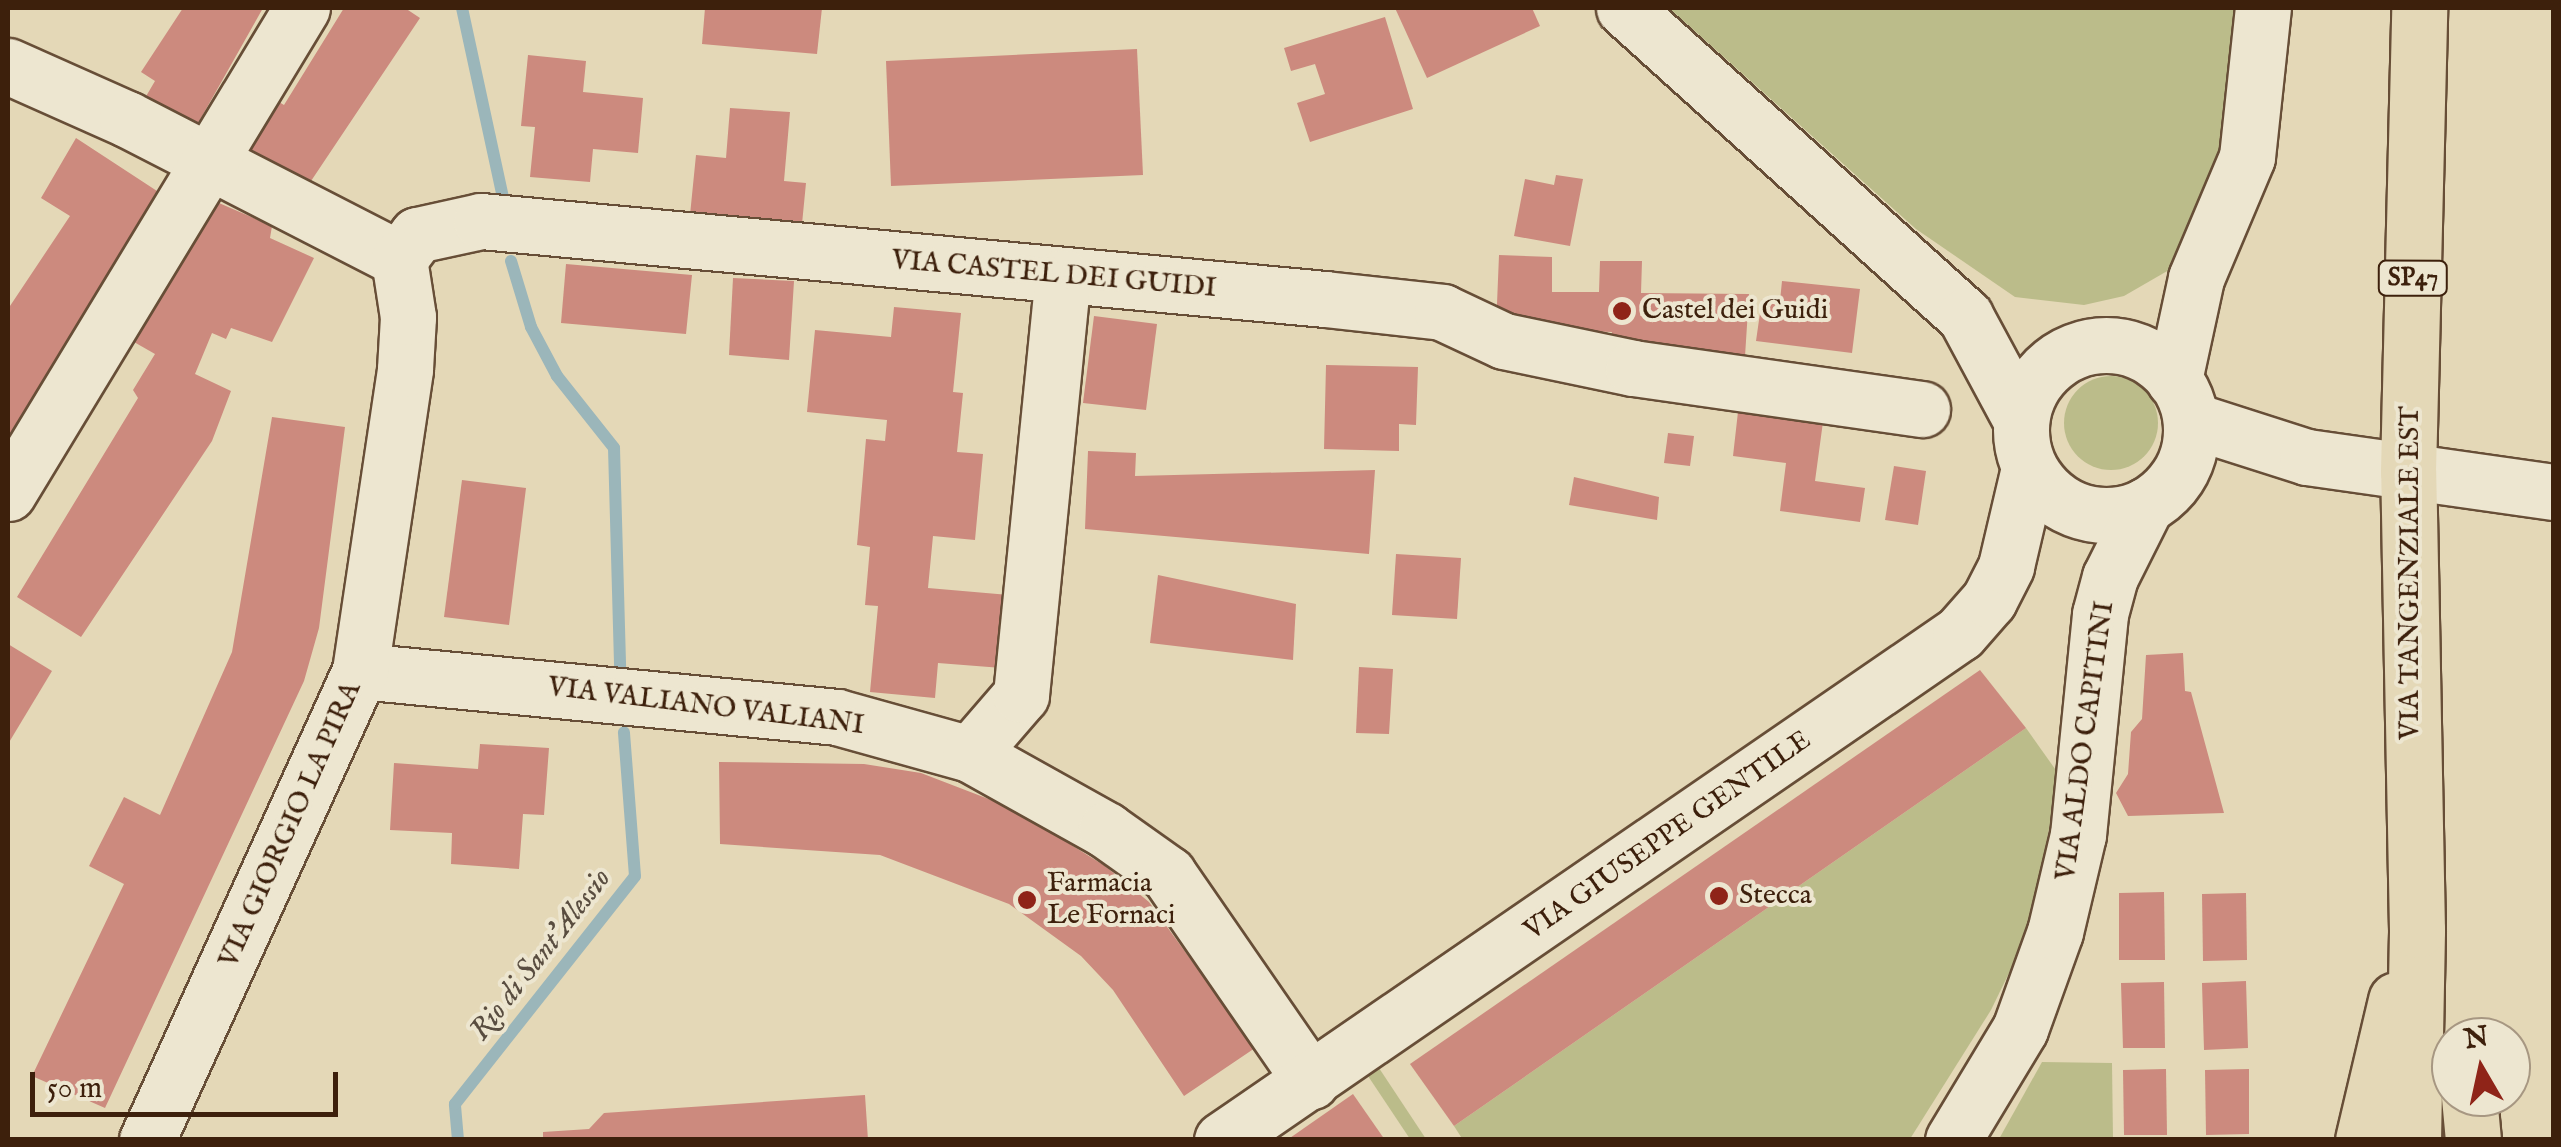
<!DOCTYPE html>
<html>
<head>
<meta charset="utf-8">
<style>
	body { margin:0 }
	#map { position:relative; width:2561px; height:1147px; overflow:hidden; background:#e4d8b7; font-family:"IM FELL English",serif }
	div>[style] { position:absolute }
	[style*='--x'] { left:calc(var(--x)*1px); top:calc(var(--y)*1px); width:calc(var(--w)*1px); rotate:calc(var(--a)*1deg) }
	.green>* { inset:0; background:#bbbc8a }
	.round { border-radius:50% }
	.stream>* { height:12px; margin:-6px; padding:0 6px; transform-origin:6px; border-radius:6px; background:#9bb6ba }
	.building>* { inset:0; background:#cc8a7e }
	.roads { filter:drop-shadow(2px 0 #674e37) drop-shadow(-2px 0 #674e37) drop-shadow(0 2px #674e37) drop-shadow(0 -2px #674e37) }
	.minor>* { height:55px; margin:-27.5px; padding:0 27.5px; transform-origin:27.5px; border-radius:27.5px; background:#ede6d0 }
	.minor>.ring { margin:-27.5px; padding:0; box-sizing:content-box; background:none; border:55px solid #ede6d0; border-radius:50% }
	.major>* { height:55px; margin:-27.5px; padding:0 27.5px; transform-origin:27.5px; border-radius:27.5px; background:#e4d8b7 }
	.dots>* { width:28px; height:28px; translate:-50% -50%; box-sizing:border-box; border:5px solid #ede6d0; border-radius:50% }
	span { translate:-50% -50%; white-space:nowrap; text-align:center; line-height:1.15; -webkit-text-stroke:8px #ede6d0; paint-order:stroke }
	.shield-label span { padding:2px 8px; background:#ede6d0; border:2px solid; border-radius:8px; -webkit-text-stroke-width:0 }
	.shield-label { font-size:25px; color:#3d200c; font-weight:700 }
	.street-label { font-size:28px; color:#3d200c }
	.poi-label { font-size:28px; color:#3d200c }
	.left { translate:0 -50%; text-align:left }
	.water-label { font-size:30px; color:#594d40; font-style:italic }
	.frame { position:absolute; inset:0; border:10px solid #3d200c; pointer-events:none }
	.north { position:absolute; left:2431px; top:1017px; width:100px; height:100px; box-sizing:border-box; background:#ede6d0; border:2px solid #a79782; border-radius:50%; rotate:351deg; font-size:28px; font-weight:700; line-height:40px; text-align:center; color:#3d200c }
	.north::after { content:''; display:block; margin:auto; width:35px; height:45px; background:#8f2418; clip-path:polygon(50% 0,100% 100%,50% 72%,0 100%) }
	.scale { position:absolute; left:30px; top:1072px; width:308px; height:45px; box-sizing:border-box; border:5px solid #3d200c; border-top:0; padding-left:12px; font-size:30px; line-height:35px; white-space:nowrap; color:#3d200c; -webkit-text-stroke:8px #ede6d0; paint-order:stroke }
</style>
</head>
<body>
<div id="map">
	<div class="green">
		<i style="clip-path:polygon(1669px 8px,2240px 8px,2227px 137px,2205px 214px,2169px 270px,2124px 296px,2084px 305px,2015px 297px,1916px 229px)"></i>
		<i class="round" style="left:2064px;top:376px;width:94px;height:94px"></i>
		<i style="clip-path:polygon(2026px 728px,2060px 776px,2027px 936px,1991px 1010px,1910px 1139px,1463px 1140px,1454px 1126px)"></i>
		<i style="clip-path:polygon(1375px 1062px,1426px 1139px,1410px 1139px,1364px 1070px)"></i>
		<i style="clip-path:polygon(2042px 1062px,2112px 1063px,2113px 1139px,1999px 1139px)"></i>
	</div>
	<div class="stream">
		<i style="--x:462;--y:8;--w:204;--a:77.8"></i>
		<i style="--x:511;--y:261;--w:69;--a:73.1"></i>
		<i style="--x:531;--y:327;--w:55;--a:62"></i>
		<i style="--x:557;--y:376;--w:92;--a:51.6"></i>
		<i style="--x:614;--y:448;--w:218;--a:88.4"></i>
		<i style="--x:458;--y:1140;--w:36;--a:-95"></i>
		<i style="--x:455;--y:1104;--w:290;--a:-51.7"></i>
		<i style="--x:635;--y:876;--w:144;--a:-94.4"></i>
	</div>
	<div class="building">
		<i style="clip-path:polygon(183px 8px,263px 8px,188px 141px,138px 110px,155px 81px,141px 72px)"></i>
		<i style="clip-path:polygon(344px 8px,405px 8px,420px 18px,303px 193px,242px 155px,274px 99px,284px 105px)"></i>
		<i style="clip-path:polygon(705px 8px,822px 8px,817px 54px,702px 44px)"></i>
		<i style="clip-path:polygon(1395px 8px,1532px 8px,1540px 26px,1427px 78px)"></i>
		<i style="clip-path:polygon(1385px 17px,1413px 109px,1310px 142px,1297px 103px,1325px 94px,1315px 64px,1291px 71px,1284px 48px)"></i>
		<i style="clip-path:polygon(1137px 49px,1143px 175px,891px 186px,886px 61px)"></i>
		<i style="clip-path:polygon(528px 55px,586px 61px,583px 92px,643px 98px,638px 153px,593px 149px,590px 182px,530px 177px,535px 127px,521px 126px)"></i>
		<i style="clip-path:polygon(730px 108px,790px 112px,784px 181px,806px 183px,802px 224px,690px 215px,696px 155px,726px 158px)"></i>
		<i style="clip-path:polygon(76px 138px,157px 191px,8px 443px,8px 309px,70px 216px,41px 198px)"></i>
		<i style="clip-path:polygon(1556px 175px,1583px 179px,1570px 246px,1514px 236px,1525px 179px,1554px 185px)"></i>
		<i style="clip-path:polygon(219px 203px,272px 226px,270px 238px,314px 258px,272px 342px,231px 328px,226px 339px,212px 333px,195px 374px,231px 391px,212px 441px,81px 637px,17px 597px,138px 398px,133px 390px,155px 354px,134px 342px)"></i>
		<i style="clip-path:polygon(1499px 255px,1552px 257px,1552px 292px,1599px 292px,1600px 261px,1642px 261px,1641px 293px,1749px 294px,1744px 372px,1610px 354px,1612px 332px,1496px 328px)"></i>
		<i style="clip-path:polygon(566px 264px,692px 275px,686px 334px,561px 323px)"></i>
		<i style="clip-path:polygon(733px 278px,794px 281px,789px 360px,729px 355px)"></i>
		<i style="clip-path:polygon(1782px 281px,1860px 289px,1852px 353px,1756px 341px,1762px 299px,1780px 301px)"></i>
		<i style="clip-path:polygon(894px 307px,961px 313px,953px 392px,963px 393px,957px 452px,983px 454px,975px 540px,933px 536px,928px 588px,1009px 595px,1002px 668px,938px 663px,935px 698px,870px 692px,878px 606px,865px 605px,870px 547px,857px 545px,866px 439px,885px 441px,887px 420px,807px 412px,815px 330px,891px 337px)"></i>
		<i style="clip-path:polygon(1094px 316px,1157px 324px,1146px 410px,1083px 403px)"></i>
		<i style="clip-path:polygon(1326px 365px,1418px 367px,1416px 425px,1399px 424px,1399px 451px,1324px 449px)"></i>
		<i style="clip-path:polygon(1740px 394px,1825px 407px,1815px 481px,1865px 488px,1860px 522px,1780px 511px,1786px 463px,1733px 456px)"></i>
		<i style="clip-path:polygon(272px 417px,345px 427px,319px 628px,304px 681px,105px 1108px,32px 1076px,124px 884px,89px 866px,124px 797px,160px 815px,232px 652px)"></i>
		<i style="clip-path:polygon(1668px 433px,1694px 436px,1690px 466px,1664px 463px)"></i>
		<i style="clip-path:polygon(1088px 451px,1136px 453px,1135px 476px,1375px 470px,1369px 554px,1085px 529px)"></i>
		<i style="clip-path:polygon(1894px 466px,1926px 471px,1918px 525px,1885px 520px)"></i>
		<i style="clip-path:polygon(1574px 477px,1659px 497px,1657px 520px,1569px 505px)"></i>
		<i style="clip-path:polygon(462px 480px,526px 488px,509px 625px,444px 617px)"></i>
		<i style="clip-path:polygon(1396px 554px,1461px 558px,1457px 619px,1392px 615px)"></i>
		<i style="clip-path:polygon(1158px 575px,1296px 604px,1293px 660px,1150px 643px)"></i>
		<i style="clip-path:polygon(8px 644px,52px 671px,8px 744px)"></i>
		<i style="clip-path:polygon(2183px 653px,2185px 691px,2191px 692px,2224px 813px,2128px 816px,2116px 793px,2128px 774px,2131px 732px,2142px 719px,2146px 655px)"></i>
		<i style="clip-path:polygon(1359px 667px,1393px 669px,1389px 734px,1356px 733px)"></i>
		<i style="clip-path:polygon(1980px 670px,2026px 728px,1454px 1126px,1410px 1064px)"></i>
		<i style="clip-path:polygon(480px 744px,549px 748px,544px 815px,523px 814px,519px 869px,451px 864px,452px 833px,390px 830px,394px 763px,478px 769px)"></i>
		<i style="clip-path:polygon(719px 762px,864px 764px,921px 773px,1012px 808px,1105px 866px,1149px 902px,1255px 1048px,1184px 1096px,1113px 990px,1081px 956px,1009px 904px,880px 855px,720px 844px)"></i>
		<i style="clip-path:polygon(2164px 892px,2165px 960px,2119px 960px,2119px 893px)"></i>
		<i style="clip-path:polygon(2246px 893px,2247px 960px,2203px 961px,2202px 894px)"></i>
		<i style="clip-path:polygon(2246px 981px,2248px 1048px,2204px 1050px,2202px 983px)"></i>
		<i style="clip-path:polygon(2164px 982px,2165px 1048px,2123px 1048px,2121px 983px)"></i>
		<i style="clip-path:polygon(2166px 1069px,2167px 1135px,2124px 1135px,2123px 1070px)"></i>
		<i style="clip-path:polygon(2249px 1069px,2249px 1134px,2206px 1135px,2205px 1070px)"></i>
		<i style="clip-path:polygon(1353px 1094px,1385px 1140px,1287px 1140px)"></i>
		<i style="clip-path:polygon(865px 1095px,868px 1140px,543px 1140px,543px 1132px,589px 1129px,604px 1113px)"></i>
	</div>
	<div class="roads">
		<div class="minor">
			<i style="--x:1624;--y:8;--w:460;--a:42.1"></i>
			<i style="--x:1965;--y:316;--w:118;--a:61.7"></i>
			<i style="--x:8;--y:66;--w:130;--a:24"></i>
			<i style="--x:127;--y:119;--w:306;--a:27.2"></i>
			<i style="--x:399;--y:259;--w:30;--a:-53"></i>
			<i style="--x:417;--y:235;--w:66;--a:-12.3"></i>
			<i style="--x:481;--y:221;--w:848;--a:5.28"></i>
			<i style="--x:1325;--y:299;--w:118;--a:6.3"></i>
			<i style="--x:1442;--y:312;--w:68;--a:25.1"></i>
			<i style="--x:1504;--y:341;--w:132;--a:11.8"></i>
			<i style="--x:1633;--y:368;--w:292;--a:8.1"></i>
			<i class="ring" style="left:2021px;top:345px;width:115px;height:115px"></i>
			<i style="--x:2174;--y:380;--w:104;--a:-77.8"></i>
			<i style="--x:2196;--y:278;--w:131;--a:-67.1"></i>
			<i style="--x:2247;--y:157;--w:150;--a:-83.9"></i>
			<i style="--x:2191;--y:420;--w:122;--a:17.7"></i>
			<i style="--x:2307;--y:457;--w:249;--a:8.1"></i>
			<i style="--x:8;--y:493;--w:567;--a:-58.78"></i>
			<i style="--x:360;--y:671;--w:479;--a:5.5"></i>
			<i style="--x:837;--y:717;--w:138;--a:15.5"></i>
			<i style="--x:970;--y:754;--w:156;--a:29.2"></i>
			<i style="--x:1106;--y:830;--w:76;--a:35.4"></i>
			<i style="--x:1168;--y:874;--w:252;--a:55.4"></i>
			<i style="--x:970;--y:754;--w:78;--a:-49.2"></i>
			<i style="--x:1021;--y:695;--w:420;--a:-84.3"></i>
			<i style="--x:147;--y:1140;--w:515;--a:-65.57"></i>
			<i style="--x:360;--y:671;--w:305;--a:-81.5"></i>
			<i style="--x:405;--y:369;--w:52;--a:-86.7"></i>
			<i style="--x:408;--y:317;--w:59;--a:-98.8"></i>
			<i style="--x:1222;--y:1140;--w:895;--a:-34.49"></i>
			<i style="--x:1960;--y:633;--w:44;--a:-48.7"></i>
			<i style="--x:1989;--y:600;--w:38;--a:-63"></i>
			<i style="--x:2006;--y:566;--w:101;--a:-76.8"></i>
			<i style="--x:1953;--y:1140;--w:130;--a:-58.9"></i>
			<i style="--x:2020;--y:1029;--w:103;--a:-70.2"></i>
			<i style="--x:2055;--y:932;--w:100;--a:-76.7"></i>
			<i style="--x:2078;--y:835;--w:222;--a:-84.3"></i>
			<i style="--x:2100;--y:614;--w:38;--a:-75"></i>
			<i style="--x:2110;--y:577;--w:80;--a:-63.4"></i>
		</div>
		<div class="major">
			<i style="--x:2469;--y:1097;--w:43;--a:84.7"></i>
			<i style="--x:2363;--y:1140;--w:144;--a:-76.7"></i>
			<i style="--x:2413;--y:1140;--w:210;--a:-88.9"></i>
			<i style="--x:2417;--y:930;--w:459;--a:-91.1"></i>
			<i style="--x:2408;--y:471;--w:463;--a:-88.6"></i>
		</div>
	</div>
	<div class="dots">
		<i style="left:1622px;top:311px;background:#8f2418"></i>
		<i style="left:1719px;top:896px;background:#8f2418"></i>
		<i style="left:1027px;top:900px;background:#8f2418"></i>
	</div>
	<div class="shield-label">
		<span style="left:2413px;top:278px">SP47</span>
	</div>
	<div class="street-label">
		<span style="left:1054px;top:275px;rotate:5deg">VIA CASTEL DEI GUIDI</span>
		<span style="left:2411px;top:573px;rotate:-90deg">VIA TANGENZIALE EST</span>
		<span style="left:706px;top:707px;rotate:7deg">VIA VALIANO VALIANI</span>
		<span style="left:2086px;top:741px;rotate:-82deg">VIA ALDO CAPITINI</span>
		<span style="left:291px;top:825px;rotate:-66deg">VIA GIORGIO LA PIRA</span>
		<span style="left:1668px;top:836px;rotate:-35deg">VIA GIUSEPPE GENTILE</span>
	</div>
	<div class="poi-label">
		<span class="left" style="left:1642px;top:311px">Castel dei Guidi</span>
		<span class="left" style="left:1047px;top:900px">Farmacia<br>Le Fornaci</span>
		<span class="left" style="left:1739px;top:896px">Stecca</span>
	</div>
	<div class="water-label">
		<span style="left:541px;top:955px;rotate:-52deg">Rio di Sant'Alessio</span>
	</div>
	<div class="frame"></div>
	<div class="north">N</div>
	<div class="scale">50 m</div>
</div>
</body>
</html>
